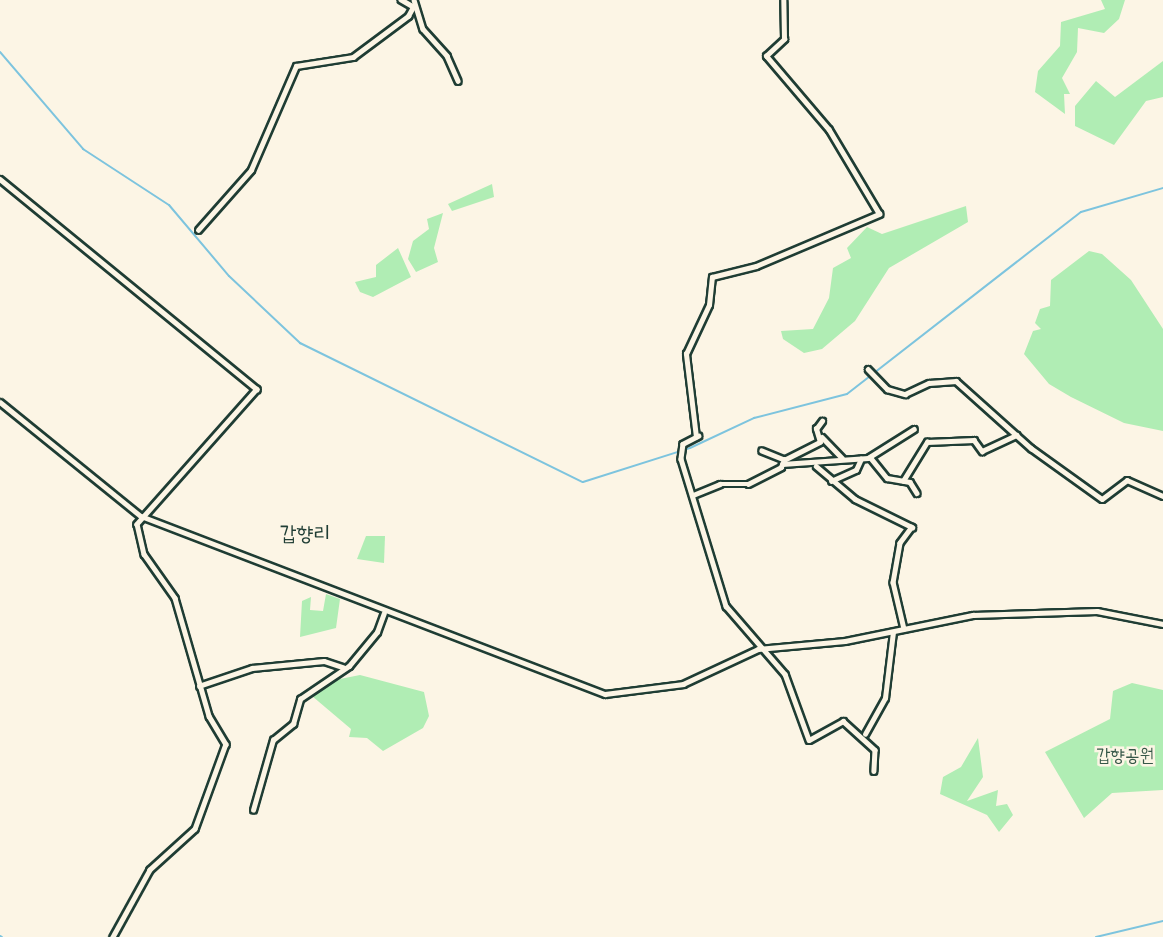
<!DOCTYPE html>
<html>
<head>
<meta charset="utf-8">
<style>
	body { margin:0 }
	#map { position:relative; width:1163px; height:937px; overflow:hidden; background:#fcf5e5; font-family:Delius,"Poor Story",sans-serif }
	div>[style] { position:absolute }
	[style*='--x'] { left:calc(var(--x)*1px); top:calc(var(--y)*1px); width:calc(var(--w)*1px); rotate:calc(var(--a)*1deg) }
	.green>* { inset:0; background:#b0edb4 }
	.stream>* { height:2px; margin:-1px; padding:0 1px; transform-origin:1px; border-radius:1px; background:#7dc4de }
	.roads { filter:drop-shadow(2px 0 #1f3d34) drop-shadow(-2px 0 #1f3d34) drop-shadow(0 2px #1f3d34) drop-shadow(0 -2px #1f3d34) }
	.minor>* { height:4.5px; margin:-2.25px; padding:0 2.25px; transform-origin:2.25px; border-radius:2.25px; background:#fcf5e5 }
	span { translate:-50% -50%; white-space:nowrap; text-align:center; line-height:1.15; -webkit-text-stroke:5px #fcf5e5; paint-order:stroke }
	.park-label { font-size:18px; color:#355747 }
	.quarter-label { font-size:21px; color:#1f3d34 }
</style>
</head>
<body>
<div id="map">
	<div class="green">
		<i style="clip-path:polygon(1101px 0,1125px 0,1119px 19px,1104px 33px,1078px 28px,1077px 52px,1062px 78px,1070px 94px,1064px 94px,1065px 114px,1035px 92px,1038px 71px,1060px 46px,1061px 22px,1105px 9px)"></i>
		<i style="clip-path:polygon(1163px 61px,1163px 97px,1146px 101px,1114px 145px,1075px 126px,1075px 106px,1096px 81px,1115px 97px)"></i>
		<i style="clip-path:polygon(492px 184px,494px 197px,452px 211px,448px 204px)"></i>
		<i style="clip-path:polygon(966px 206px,968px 222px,889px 268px,855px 321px,822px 349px,804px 353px,783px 339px,781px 331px,813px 329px,829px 298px,833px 268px,851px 258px,847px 248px,867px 227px,882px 234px)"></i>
		<i style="clip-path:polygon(443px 213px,434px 248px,438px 262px,416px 272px,408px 259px,413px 241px,429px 229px,427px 219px)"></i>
		<i style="clip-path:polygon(398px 248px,411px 277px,373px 297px,360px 292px,355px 282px,376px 277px,376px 265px)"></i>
		<i style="clip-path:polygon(1089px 251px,1102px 254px,1131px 280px,1163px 329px,1163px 431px,1124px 423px,1071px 397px,1049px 384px,1024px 354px,1033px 331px,1041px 329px,1035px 323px,1040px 309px,1050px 306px,1051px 280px)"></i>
		<i style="clip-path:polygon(366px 536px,385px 536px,384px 563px,357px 559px)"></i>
		<i style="clip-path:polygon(326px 594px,340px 599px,336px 628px,300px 637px,302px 601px,311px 597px,310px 610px,323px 611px)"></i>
		<i style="clip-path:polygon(360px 675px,424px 692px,429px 716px,423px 728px,383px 751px,367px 738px,349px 737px,351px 729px,312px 696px,330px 681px)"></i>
		<i style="clip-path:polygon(1132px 683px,1163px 690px,1163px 790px,1112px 793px,1084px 818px,1045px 752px,1110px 719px,1113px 691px)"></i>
		<i style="clip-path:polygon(978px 738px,983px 777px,967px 801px,998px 790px,996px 806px,1007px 804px,1013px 815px,999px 832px,987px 815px,940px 794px,943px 777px,961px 767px)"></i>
	</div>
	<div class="stream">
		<i style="--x:0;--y:52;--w:128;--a:49.4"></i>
		<i style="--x:83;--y:149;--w:103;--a:33.1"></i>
		<i style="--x:169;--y:205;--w:93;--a:49.8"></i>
		<i style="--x:229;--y:276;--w:98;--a:43.3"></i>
		<i style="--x:300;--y:343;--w:315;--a:26.2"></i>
		<i style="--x:583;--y:482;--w:112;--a:-17.6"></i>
		<i style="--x:690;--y:448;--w:71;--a:-25.1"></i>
		<i style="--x:754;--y:418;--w:96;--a:-14.5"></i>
		<i style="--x:847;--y:394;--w:296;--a:-37.9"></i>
		<i style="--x:1081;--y:212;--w:85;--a:-16.3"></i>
		<i style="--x:0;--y:936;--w:2;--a:27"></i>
		<i style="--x:1096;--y:937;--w:69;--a:-13.4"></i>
	</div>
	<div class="roads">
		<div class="minor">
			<i style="--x:414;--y:0;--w:30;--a:73"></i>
			<i style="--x:423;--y:29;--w:36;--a:48"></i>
			<i style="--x:447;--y:56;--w:27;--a:66"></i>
			<i style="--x:0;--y:179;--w:332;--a:39.3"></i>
			<i style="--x:257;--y:389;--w:181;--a:131.6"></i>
			<i style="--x:137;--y:524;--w:31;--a:77"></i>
			<i style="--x:144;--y:554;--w:54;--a:54.8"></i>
			<i style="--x:175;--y:598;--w:123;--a:73.9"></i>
			<i style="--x:209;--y:716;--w:33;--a:59"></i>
			<i style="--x:226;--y:744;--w:90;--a:110"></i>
			<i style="--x:195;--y:829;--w:61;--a:137.7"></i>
			<i style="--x:150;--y:870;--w:77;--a:118.9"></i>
			<i style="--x:198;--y:230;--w:80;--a:-48.5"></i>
			<i style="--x:251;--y:170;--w:113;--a:-66.6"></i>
			<i style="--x:296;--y:66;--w:58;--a:-9"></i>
			<i style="--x:353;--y:57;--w:69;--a:-36.7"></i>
			<i style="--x:408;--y:16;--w:10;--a:-61"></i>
			<i style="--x:413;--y:7;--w:14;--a:-150"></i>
			<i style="--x:868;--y:369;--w:28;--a:46"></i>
			<i style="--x:887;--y:389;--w:19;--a:16"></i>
			<i style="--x:905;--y:394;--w:26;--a:-25"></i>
			<i style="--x:929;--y:383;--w:27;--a:-4"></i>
			<i style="--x:956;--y:381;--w:101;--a:41.8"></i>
			<i style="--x:1031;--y:448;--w:87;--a:35.7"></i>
			<i style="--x:1102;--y:499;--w:31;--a:-37"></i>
			<i style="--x:1127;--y:480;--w:39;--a:24"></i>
			<i style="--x:0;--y:402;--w:181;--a:39"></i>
			<i style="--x:141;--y:516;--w:497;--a:21"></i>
			<i style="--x:605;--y:694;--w:79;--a:-7.3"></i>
			<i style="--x:683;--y:684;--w:83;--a:-25"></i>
			<i style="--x:758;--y:649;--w:87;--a:-5.3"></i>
			<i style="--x:845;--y:641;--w:131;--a:-11.5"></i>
			<i style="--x:973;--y:615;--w:124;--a:-1.8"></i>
			<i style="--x:1097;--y:611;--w:67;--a:11.1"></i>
			<i style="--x:699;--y:436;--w:18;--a:153"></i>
			<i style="--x:683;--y:444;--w:15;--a:98"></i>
			<i style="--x:681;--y:459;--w:154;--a:73"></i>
			<i style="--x:726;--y:606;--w:90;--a:49.1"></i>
			<i style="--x:785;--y:674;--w:70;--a:70"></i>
			<i style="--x:809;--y:740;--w:39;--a:-29"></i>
			<i style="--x:843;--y:721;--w:43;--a:42.2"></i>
			<i style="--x:875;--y:750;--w:21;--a:93"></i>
			<i style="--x:696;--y:437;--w:84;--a:-96.9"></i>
			<i style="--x:686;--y:354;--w:54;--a:-64.9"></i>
			<i style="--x:709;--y:305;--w:28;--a:-84"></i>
			<i style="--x:712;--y:277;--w:45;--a:-14"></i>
			<i style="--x:756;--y:266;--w:134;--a:-22.9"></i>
			<i style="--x:879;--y:214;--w:98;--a:-120.8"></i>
			<i style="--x:829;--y:130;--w:97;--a:-130.4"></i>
			<i style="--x:766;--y:56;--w:25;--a:-43"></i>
			<i style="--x:784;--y:39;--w:39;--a:-91"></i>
			<i style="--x:822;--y:437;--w:29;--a:46"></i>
			<i style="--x:870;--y:457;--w:27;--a:51"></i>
			<i style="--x:887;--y:478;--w:23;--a:10"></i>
			<i style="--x:910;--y:482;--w:13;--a:58"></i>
			<i style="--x:784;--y:460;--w:40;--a:-26.6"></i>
			<i style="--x:820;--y:442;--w:14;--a:-107"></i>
			<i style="--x:816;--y:429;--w:10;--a:-53"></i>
			<i style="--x:782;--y:464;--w:86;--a:-4"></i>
			<i style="--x:868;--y:458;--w:54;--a:-32.2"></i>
			<i style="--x:816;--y:466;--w:51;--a:40.2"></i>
			<i style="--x:855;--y:499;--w:64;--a:26.2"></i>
			<i style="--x:912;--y:527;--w:20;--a:127"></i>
			<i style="--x:900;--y:543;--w:40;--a:100"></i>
			<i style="--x:893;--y:582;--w:48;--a:76.8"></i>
			<i style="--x:831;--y:481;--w:27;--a:-24"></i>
			<i style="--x:856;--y:470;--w:12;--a:-66"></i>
			<i style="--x:903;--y:481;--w:46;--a:-58.4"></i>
			<i style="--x:927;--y:442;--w:47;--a:-2.4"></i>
			<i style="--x:974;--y:440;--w:14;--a:54"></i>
			<i style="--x:982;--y:451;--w:38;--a:-25"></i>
			<i style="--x:693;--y:495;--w:29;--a:-22"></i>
			<i style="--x:720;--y:484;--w:28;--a:0"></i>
			<i style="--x:748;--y:484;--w:37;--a:-27"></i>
			<i style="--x:781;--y:467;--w:8;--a:-67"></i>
			<i style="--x:784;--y:460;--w:24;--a:-158"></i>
			<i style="--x:199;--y:686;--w:56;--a:-18.8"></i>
			<i style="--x:252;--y:668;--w:72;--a:-5.6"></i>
			<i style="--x:324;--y:661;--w:20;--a:18"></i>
			<i style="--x:865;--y:734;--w:41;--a:-60.9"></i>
			<i style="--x:885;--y:698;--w:66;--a:-83.1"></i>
			<i style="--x:253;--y:810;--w:73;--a:-74.1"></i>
			<i style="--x:273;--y:740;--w:26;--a:-39"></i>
			<i style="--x:293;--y:724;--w:26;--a:-74"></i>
			<i style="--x:300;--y:699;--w:59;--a:-34"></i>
			<i style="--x:349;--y:666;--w:44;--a:-50.5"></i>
			<i style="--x:377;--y:632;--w:20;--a:-70"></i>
		</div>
	</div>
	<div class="park-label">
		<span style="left:1125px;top:755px">갑향공원</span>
	</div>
	<div class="quarter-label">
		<span style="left:305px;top:533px">갑향리</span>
	</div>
</div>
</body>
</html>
